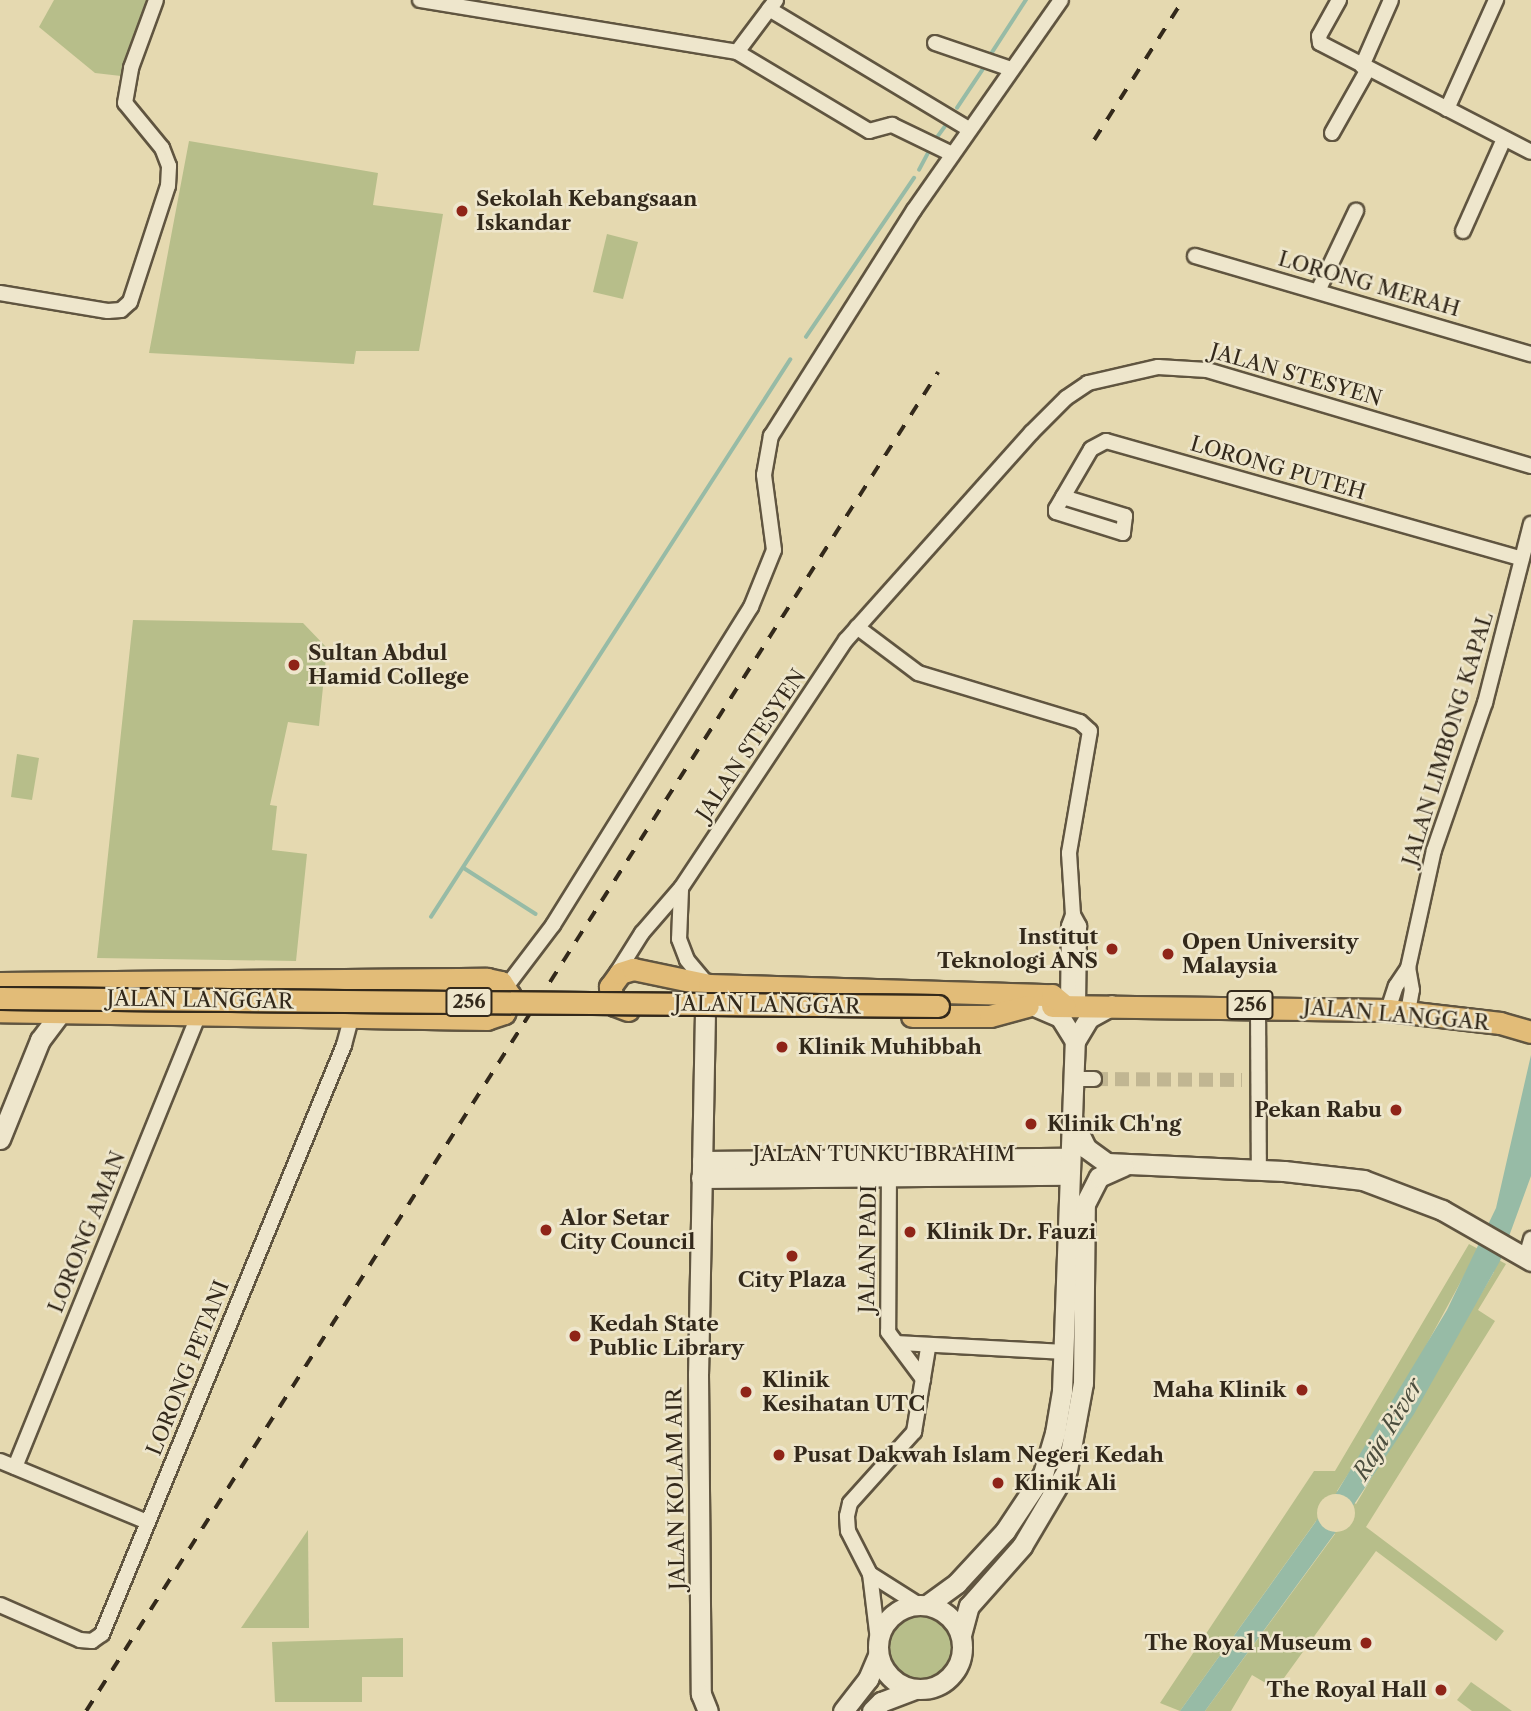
<!DOCTYPE html>
<html>
<head>
<meta charset="utf-8">
<style>
	body { margin:0 }
	#map { position:relative; width:1531px; height:1711px; overflow:hidden; background:#e5d9b0; font-family:"Libre Caslon Text",serif }
	div>[style] { position:absolute }
	[style*='--x'] { left:calc(var(--x)*1px); top:calc(var(--y)*1px); width:calc(var(--w)*1px); rotate:calc(var(--a)*1deg) }
	.green>* { inset:0; background:#b7be8a }
	.round { border-radius:50% }
	.water>* { inset:0; background:#97bba6 }
	.pier>* { inset:0; background:#e5d9b0 }
	.stream>* { height:3.5px; margin:-1.75px; padding:0 1.75px; transform-origin:1.75px; border-radius:1.75px; background:#97bba6 }
	.street-tunnel>* { height:14px; margin-top:-7px; transform-origin:0; background:repeating-linear-gradient(90deg,#c1b692 0 14px,transparent 0 21px) }
	.roads { filter:drop-shadow(2px 0 #605540) drop-shadow(-2px 0 #605540) drop-shadow(0 2px #605540) drop-shadow(0 -2px #605540) }
	.street>* { height:14px; margin:-7px; padding:0 7px; transform-origin:7px; border-radius:7px; background:#eee6cc }
	.secondary>* { height:19px; margin:-9.5px; padding:0 9.5px; transform-origin:9.5px; border-radius:9.5px; background:#eee6cc }
	.secondary>.ring { margin:-9.5px; padding:0; box-sizing:content-box; background:none; border:19px solid #eee6cc; border-radius:50% }
	.primary>* { height:21px; margin:-10.5px; padding:0 10.5px; transform-origin:10.5px; border-radius:10.5px; background:#e2bc78 }
	.rail>* { height:3.5px; margin-top:-1.75px; transform-origin:0; background:repeating-linear-gradient(90deg,#33291b 0 12px,transparent 0 24px) }
	.bridges { filter:drop-shadow(2px 0 #33291b) drop-shadow(-2px 0 #33291b) drop-shadow(0 2px #33291b) drop-shadow(0 -2px #33291b) }
	.primary-bridge>* { height:21px; margin:-10.5px; padding:0 10.5px; transform-origin:10.5px; border-radius:10.5px; background:#e2bc78 }
	.dots>* { width:19px; height:19px; translate:-50% -50%; box-sizing:border-box; border:4px solid #eee6cc; border-radius:50% }
	span { translate:-50% -50%; white-space:nowrap; text-align:center; line-height:1.15; -webkit-text-stroke:5px #eee6cc; paint-order:stroke }
	.shield-label span { padding:2px 5px; background:#eee6cc; border:2px solid; border-radius:5px; -webkit-text-stroke-width:0 }
	.shield-label { font-size:19px; color:#33291b; font-weight:700 }
	.poi-label { font-size:21px; color:#33291b; font-weight:700 }
	.left { translate:0 -50%; text-align:left }
	.right { translate:-100% -50%; text-align:right }
	.street-label { font-size:21px; color:#33291b }
	.water-label { font-size:23px; color:#4c4e3e; font-style:italic }
</style>
</head>
<body>
<div id="map">
	<div class="green">
		<i style="clip-path:polygon(54px 0,149px 0,121px 76px,95px 73px,39px 27px)"></i>
		<i style="clip-path:polygon(189px 141px,378px 173px,373px 205px,443px 214px,419px 351px,356px 351px,354px 364px,149px 353px)"></i>
		<i style="clip-path:polygon(607px 234px,638px 242px,623px 299px,593px 292px)"></i>
		<i style="clip-path:polygon(133px 620px,303px 623px,327px 648px,319px 726px,288px 722px,270px 805px,277px 806px,272px 850px,307px 854px,296px 961px,97px 958px)"></i>
		<i style="clip-path:polygon(17px 754px,39px 758px,32px 800px,11px 797px)"></i>
		<i style="clip-path:polygon(evenodd,1469px 1244px,1506px 1264px,1478px 1310px,1495px 1321px,1366px 1527px,1504px 1631px,1496px 1641px,1376px 1551px,1276px 1689px,1252px 1675px,1231px 1711px,1205px 1711px,1335px 1534px,1316px 1521px,1180px 1711px,1160px 1703px,1314px 1471px,1335px 1471px,1469px 1244px,1473px 1259px,1494px 1272px,1356px 1504px,1337px 1491px,1396px 1401px,1473px 1259px)"></i>
		<i style="clip-path:polygon(308px 1530px,309px 1628px,241px 1628px)"></i>
		<i class="round" style="left:883px;top:1612px;width:72px;height:72px"></i>
		<i style="clip-path:polygon(403px 1638px,403px 1677px,362px 1677px,362px 1702px,275px 1702px,272px 1642px)"></i>
		<i style="clip-path:polygon(1471px 1682px,1512px 1711px,1472px 1711px,1457px 1700px)"></i>
	</div>
	<div class="water">
		<i style="clip-path:polygon(1531px 1055px,1531px 1176px,1500px 1261px,1414px 1414px,1335px 1533px,1205px 1711px,1180px 1711px,1337px 1492px,1447px 1310px,1496px 1208px)"></i>
	</div>
	<div class="pier">
		<i class="round" style="left:1317px;top:1494px;width:38px;height:38px"></i>
	</div>
	<div class="stream">
		<i style="--x:991;--y:54;--w:64;--a:-57.1"></i>
		<i style="--x:957;--y:108;--w:50;--a:-56.3"></i>
		<i style="--x:938;--y:136;--w:19;--a:-54"></i>
		<i style="--x:919;--y:170;--w:19;--a:-62"></i>
		<i style="--x:806;--y:337;--w:192;--a:-55.8"></i>
		<i style="--x:464;--y:868;--w:85;--a:32.6"></i>
		<i style="--x:431;--y:917;--w:663;--a:-57.2"></i>
	</div>
	<div class="street-tunnel">
		<i style="--x:1094;--y:1079;--w:148;--a:0.4"></i>
	</div>
	<div class="roads">
		<div class="street">
			<i style="--x:420;--y:0;--w:321;--a:9.3"></i>
			<i style="--x:737;--y:52;--w:154;--a:30.9"></i>
			<i style="--x:869;--y:131;--w:24;--a:-15"></i>
			<i style="--x:892;--y:125;--w:67;--a:25.8"></i>
			<i style="--x:1339;--y:0;--w:41;--a:119.1"></i>
			<i style="--x:1319;--y:36;--w:7;--a:82"></i>
			<i style="--x:1320;--y:43;--w:237;--a:27.3"></i>
			<i style="--x:769;--y:9;--w:233;--a:31"></i>
			<i style="--x:935;--y:43;--w:80;--a:18.9"></i>
			<i style="--x:737;--y:52;--w:65;--a:-53.1"></i>
			<i style="--x:1362;--y:66;--w:72;--a:-66.3"></i>
			<i style="--x:1447;--y:109;--w:120;--a:-65.8"></i>
			<i style="--x:1332;--y:133;--w:73;--a:-60.6"></i>
			<i style="--x:1463;--y:231;--w:101;--a:-66"></i>
			<i style="--x:1195;--y:256;--w:350;--a:16.3"></i>
			<i style="--x:1318;--y:291;--w:89;--a:-64.6"></i>
			<i style="--x:0;--y:293;--w:109;--a:9.5"></i>
			<i style="--x:108;--y:311;--w:13;--a:-4"></i>
			<i style="--x:121;--y:310;--w:12;--a:-42"></i>
			<i style="--x:130;--y:302;--w:122;--a:-71.9"></i>
			<i style="--x:168;--y:186;--w:20;--a:-87"></i>
			<i style="--x:169;--y:166;--w:19;--a:-111"></i>
			<i style="--x:162;--y:148;--w:58;--a:-129.4"></i>
			<i style="--x:125;--y:103;--w:36;--a:-80"></i>
			<i style="--x:131;--y:68;--w:72;--a:-69.8"></i>
			<i style="--x:1063;--y:497;--w:65;--a:17"></i>
			<i style="--x:1125;--y:516;--w:17;--a:97"></i>
			<i style="--x:1123;--y:533;--w:70;--a:-162.6"></i>
			<i style="--x:1056;--y:512;--w:3;--a:-90"></i>
			<i style="--x:1056;--y:509;--w:69;--a:-59.7"></i>
			<i style="--x:1091;--y:449;--w:17;--a:-28"></i>
			<i style="--x:1106;--y:441;--w:432;--a:15.8"></i>
			<i style="--x:857;--y:627;--w:76;--a:37"></i>
			<i style="--x:918;--y:673;--w:169;--a:16.8"></i>
			<i style="--x:1080;--y:722;--w:13;--a:42"></i>
			<i style="--x:1090;--y:731;--w:124;--a:99.8"></i>
			<i style="--x:1069;--y:853;--w:62;--a:86.3"></i>
			<i style="--x:1073;--y:915;--w:13;--a:61"></i>
			<i style="--x:1079;--y:926;--w:79;--a:90.7"></i>
			<i style="--x:681;--y:890;--w:49;--a:92.3"></i>
			<i style="--x:679;--y:939;--w:22;--a:69"></i>
			<i style="--x:687;--y:960;--w:30;--a:50"></i>
			<i style="--x:615;--y:976;--w:51;--a:-57.9"></i>
			<i style="--x:642;--y:933;--w:60;--a:-49.1"></i>
			<i style="--x:681;--y:888;--w:298;--a:-56.4"></i>
			<i style="--x:846;--y:640;--w:278;--a:-48.2"></i>
			<i style="--x:1031;--y:433;--w:49;--a:-45"></i>
			<i style="--x:1066;--y:398;--w:27;--a:-34"></i>
			<i style="--x:1088;--y:383;--w:72;--a:-12.9"></i>
			<i style="--x:1158;--y:367;--w:49;--a:3.5"></i>
			<i style="--x:1207;--y:370;--w:338;--a:16.5"></i>
			<i style="--x:506;--y:987;--w:78;--a:-52.8"></i>
			<i style="--x:553;--y:925;--w:375;--a:-58.1"></i>
			<i style="--x:751;--y:607;--w:61;--a:-68"></i>
			<i style="--x:774;--y:550;--w:76;--a:-97.6"></i>
			<i style="--x:764;--y:475;--w:40;--a:-80"></i>
			<i style="--x:771;--y:436;--w:267;--a:-57.7"></i>
			<i style="--x:914;--y:210;--w:256;--a:-55"></i>
			<i style="--x:1068;--y:1005;--w:79;--a:-89.3"></i>
			<i style="--x:1069;--y:926;--w:12;--a:-70"></i>
			<i style="--x:1258;--y:1005;--w:165;--a:89.7"></i>
			<i style="--x:1388;--y:1010;--w:25;--a:-72"></i>
			<i style="--x:1396;--y:986;--w:22;--a:-56"></i>
			<i style="--x:1408;--y:1012;--w:22;--a:-80"></i>
			<i style="--x:1412;--y:990;--w:22;--a:-100"></i>
			<i style="--x:1408;--y:968;--w:121;--a:-77.6"></i>
			<i style="--x:1434;--y:850;--w:156;--a:-70.9"></i>
			<i style="--x:1485;--y:703;--w:185;--a:-75.6"></i>
			<i style="--x:1073;--y:1079;--w:21;--a:0"></i>
			<i style="--x:889;--y:1168;--w:164;--a:90.3"></i>
			<i style="--x:888;--y:1332;--w:59;--a:53.3"></i>
			<i style="--x:1526;--y:1257;--w:19;--a:-74"></i>
			<i style="--x:898;--y:1343;--w:165;--a:3.1"></i>
			<i style="--x:0;--y:1461;--w:159;--a:22.5"></i>
			<i style="--x:15;--y:1467;--w:490;--a:-67.9"></i>
			<i style="--x:870;--y:1574;--w:58;--a:32.3"></i>
			<i style="--x:0;--y:1605;--w:87;--a:23.6"></i>
			<i style="--x:80;--y:1640;--w:12;--a:5"></i>
			<i style="--x:92;--y:1641;--w:12;--a:-35"></i>
			<i style="--x:102;--y:1634;--w:637;--a:-67.66"></i>
			<i style="--x:344;--y:1045;--w:31;--a:-75"></i>
			<i style="--x:878;--y:1640;--w:66;--a:-96.9"></i>
			<i style="--x:870;--y:1574;--w:48;--a:-117.1"></i>
			<i style="--x:848;--y:1531;--w:15;--a:-94"></i>
			<i style="--x:847;--y:1516;--w:13;--a:-77"></i>
			<i style="--x:850;--y:1503;--w:96;--a:-48"></i>
			<i style="--x:914;--y:1432;--w:85;--a:-80.5"></i>
		</div>
		<div class="secondary">
			<i style="--x:705;--y:1012;--w:362;--a:91.1"></i>
			<i style="--x:698;--y:1374;--w:320;--a:89.5"></i>
			<i style="--x:701;--y:1694;--w:18;--a:68"></i>
			<i style="--x:1075;--y:1041;--w:27;--a:-59"></i>
			<i style="--x:1089;--y:1018;--w:26;--a:-29"></i>
			<i style="--x:1073;--y:1121;--w:30;--a:64"></i>
			<i style="--x:1086;--y:1148;--w:26;--a:36"></i>
			<i style="--x:1107;--y:1163;--w:177;--a:2.6"></i>
			<i style="--x:1284;--y:1171;--w:80;--a:6.5"></i>
			<i style="--x:1363;--y:1180;--w:85;--a:20.8"></i>
			<i style="--x:1442;--y:1210;--w:103;--a:29.8"></i>
			<i style="--x:0;--y:1139;--w:107;--a:-68"></i>
			<i style="--x:40;--y:1040;--w:36;--a:-53"></i>
			<i style="--x:702;--y:1161;--w:365;--a:-0.5"></i>
			<i style="--x:701;--y:1178;--w:366;--a:-0.5"></i>
			<i class="ring" style="left:878px;top:1605px;width:65px;height:65px"></i>
			<i style="--x:927;--y:1605;--w:37;--a:-36"></i>
			<i style="--x:957;--y:1583;--w:71;--a:-47.3"></i>
			<i style="--x:1005;--y:1531;--w:69;--a:-56.3"></i>
			<i style="--x:1043;--y:1474;--w:43;--a:-73.7"></i>
			<i style="--x:1055;--y:1433;--w:43;--a:-80.5"></i>
			<i style="--x:1062;--y:1391;--w:350;--a:-87.9"></i>
			<i style="--x:1075;--y:1041;--w:28;--a:-122"></i>
			<i style="--x:1060;--y:1017;--w:28;--a:-157"></i>
			<i style="--x:961;--y:1635;--w:30;--a:-75"></i>
			<i style="--x:969;--y:1606;--w:80;--a:-48.5"></i>
			<i style="--x:1022;--y:1546;--w:88;--a:-59.4"></i>
			<i style="--x:1067;--y:1470;--w:88;--a:-79.6"></i>
			<i style="--x:1083;--y:1383;--w:179;--a:-89.4"></i>
			<i style="--x:1085;--y:1204;--w:30;--a:-63"></i>
			<i style="--x:1099;--y:1177;--w:27;--a:-24"></i>
			<i style="--x:843;--y:1711;--w:41;--a:-52"></i>
			<i style="--x:868;--y:1679;--w:25;--a:-67"></i>
			<i style="--x:872;--y:1711;--w:13;--a:-45"></i>
			<i style="--x:881;--y:1702;--w:36;--a:-21"></i>
		</div>
		<div class="primary">
			<i style="--x:0;--y:983;--w:487;--a:-0.5"></i>
			<i style="--x:487;--y:979;--w:14;--a:12"></i>
			<i style="--x:501;--y:982;--w:17;--a:57"></i>
			<i style="--x:510;--y:996;--w:18;--a:109"></i>
			<i style="--x:504;--y:1013;--w:18;--a:161"></i>
			<i style="--x:487;--y:1019;--w:487;--a:-179.1"></i>
			<i style="--x:1052;--y:1006;--w:336;--a:0.7"></i>
			<i style="--x:1388;--y:1010;--w:113;--a:6.6"></i>
			<i style="--x:1500;--y:1023;--w:32;--a:16"></i>
			<i style="--x:628;--y:1010;--w:14;--a:-159"></i>
			<i style="--x:615;--y:1005;--w:19;--a:-106"></i>
			<i style="--x:610;--y:987;--w:17;--a:-54"></i>
			<i style="--x:620;--y:973;--w:14;--a:-17"></i>
			<i style="--x:633;--y:969;--w:78;--a:11.9"></i>
			<i style="--x:709;--y:985;--w:343;--a:1.7"></i>
			<i style="--x:1052;--y:995;--w:16;--a:40"></i>
			<i style="--x:912;--y:1016;--w:78;--a:0"></i>
			<i style="--x:990;--y:1016;--w:39;--a:-15"></i>
		</div>
	</div>
	<div class="rail">
		<i style="--x:1094;--y:140;--w:166;--a:-57.6"></i>
		<i style="--x:86;--y:1711;--w:1587;--a:-57.53"></i>
	</div>
	<div class="bridges">
		<div class="primary-bridge">
			<i style="--x:0;--y:998;--w:938;--a:0.49"></i>
		</div>
	</div>
	<div class="dots">
		<i style="left:462px;top:211px;background:#8f2418"></i>
		<i style="left:294px;top:665px;background:#8f2418"></i>
		<i style="left:1112px;top:949px;background:#8f2418"></i>
		<i style="left:1168px;top:954px;background:#8f2418"></i>
		<i style="left:782px;top:1047px;background:#8f2418"></i>
		<i style="left:1396px;top:1110px;background:#8f2418"></i>
		<i style="left:1031px;top:1124px;background:#8f2418"></i>
		<i style="left:546px;top:1230px;background:#8f2418"></i>
		<i style="left:910px;top:1232px;background:#8f2418"></i>
		<i style="left:792px;top:1256px;background:#8f2418"></i>
		<i style="left:575px;top:1336px;background:#8f2418"></i>
		<i style="left:1302px;top:1390px;background:#8f2418"></i>
		<i style="left:746px;top:1392px;background:#8f2418"></i>
		<i style="left:779px;top:1455px;background:#8f2418"></i>
		<i style="left:998px;top:1483px;background:#8f2418"></i>
		<i style="left:1366px;top:1643px;background:#8f2418"></i>
		<i style="left:1441px;top:1690px;background:#8f2418"></i>
	</div>
	<div class="shield-label">
		<span style="left:469px;top:1002px">256</span>
		<span style="left:1250px;top:1005px">256</span>
	</div>
	<div class="poi-label">
		<span class="left" style="left:476px;top:211px">Sekolah Kebangsaan<br>Iskandar</span>
		<span class="left" style="left:308px;top:665px">Sultan Abdul<br>Hamid College</span>
		<span class="right" style="left:1098px;top:949px">Institut<br>Teknologi ANS</span>
		<span class="left" style="left:1182px;top:954px">Open University<br>Malaysia</span>
		<span class="left" style="left:798px;top:1047px">Klinik Muhibbah</span>
		<span class="right" style="left:1382px;top:1110px">Pekan Rabu</span>
		<span class="left" style="left:1047px;top:1124px">Klinik Ch'ng</span>
		<span class="left" style="left:560px;top:1230px">Alor Setar<br>City Council</span>
		<span class="left" style="left:926px;top:1232px">Klinik Dr. Fauzi</span>
		<span style="left:792px;top:1280px">City Plaza</span>
		<span class="left" style="left:589px;top:1336px">Kedah State<br>Public Library</span>
		<span class="left" style="left:762px;top:1392px">Klinik<br>Kesihatan UTC</span>
		<span class="right" style="left:1286px;top:1390px">Maha Klinik</span>
		<span class="left" style="left:793px;top:1455px">Pusat Dakwah Islam Negeri Kedah</span>
		<span class="left" style="left:1014px;top:1483px">Klinik Ali</span>
		<span class="right" style="left:1352px;top:1643px">The Royal Museum</span>
		<span class="right" style="left:1427px;top:1690px">The Royal Hall</span>
	</div>
	<div class="street-label">
		<span style="left:1369px;top:284px;rotate:16deg">LORONG MERAH</span>
		<span style="left:1296px;top:375px;rotate:16deg">JALAN STESYEN</span>
		<span style="left:1278px;top:468px;rotate:16deg">LORONG PUTEH</span>
		<span style="left:1448px;top:739px;rotate:-73deg">JALAN LIMBONG KAPAL</span>
		<span style="left:751px;top:745px;rotate:-56deg">JALAN STESYEN</span>
		<span style="left:200px;top:1000px;rotate:1deg">JALAN LANGGAR</span>
		<span style="left:767px;top:1005px;rotate:1deg">JALAN LANGGAR</span>
		<span style="left:1396px;top:1015px;rotate:5deg">JALAN LANGGAR</span>
		<span style="left:884px;top:1154px">JALAN TUNKU IBRAHIM</span>
		<span style="left:87px;top:1232px;rotate:-68deg">LORONG AMAN</span>
		<span style="left:868px;top:1249px;rotate:-89deg">JALAN PADI</span>
		<span style="left:188px;top:1368px;rotate:-68deg">LORONG PETANI</span>
		<span style="left:676px;top:1489px;rotate:-91deg">JALAN KOLAM AIR</span>
	</div>
	<div class="water-label">
		<span style="left:1388px;top:1429px;rotate:-59deg">Raja River</span>
	</div>
</div>
</body>
</html>
